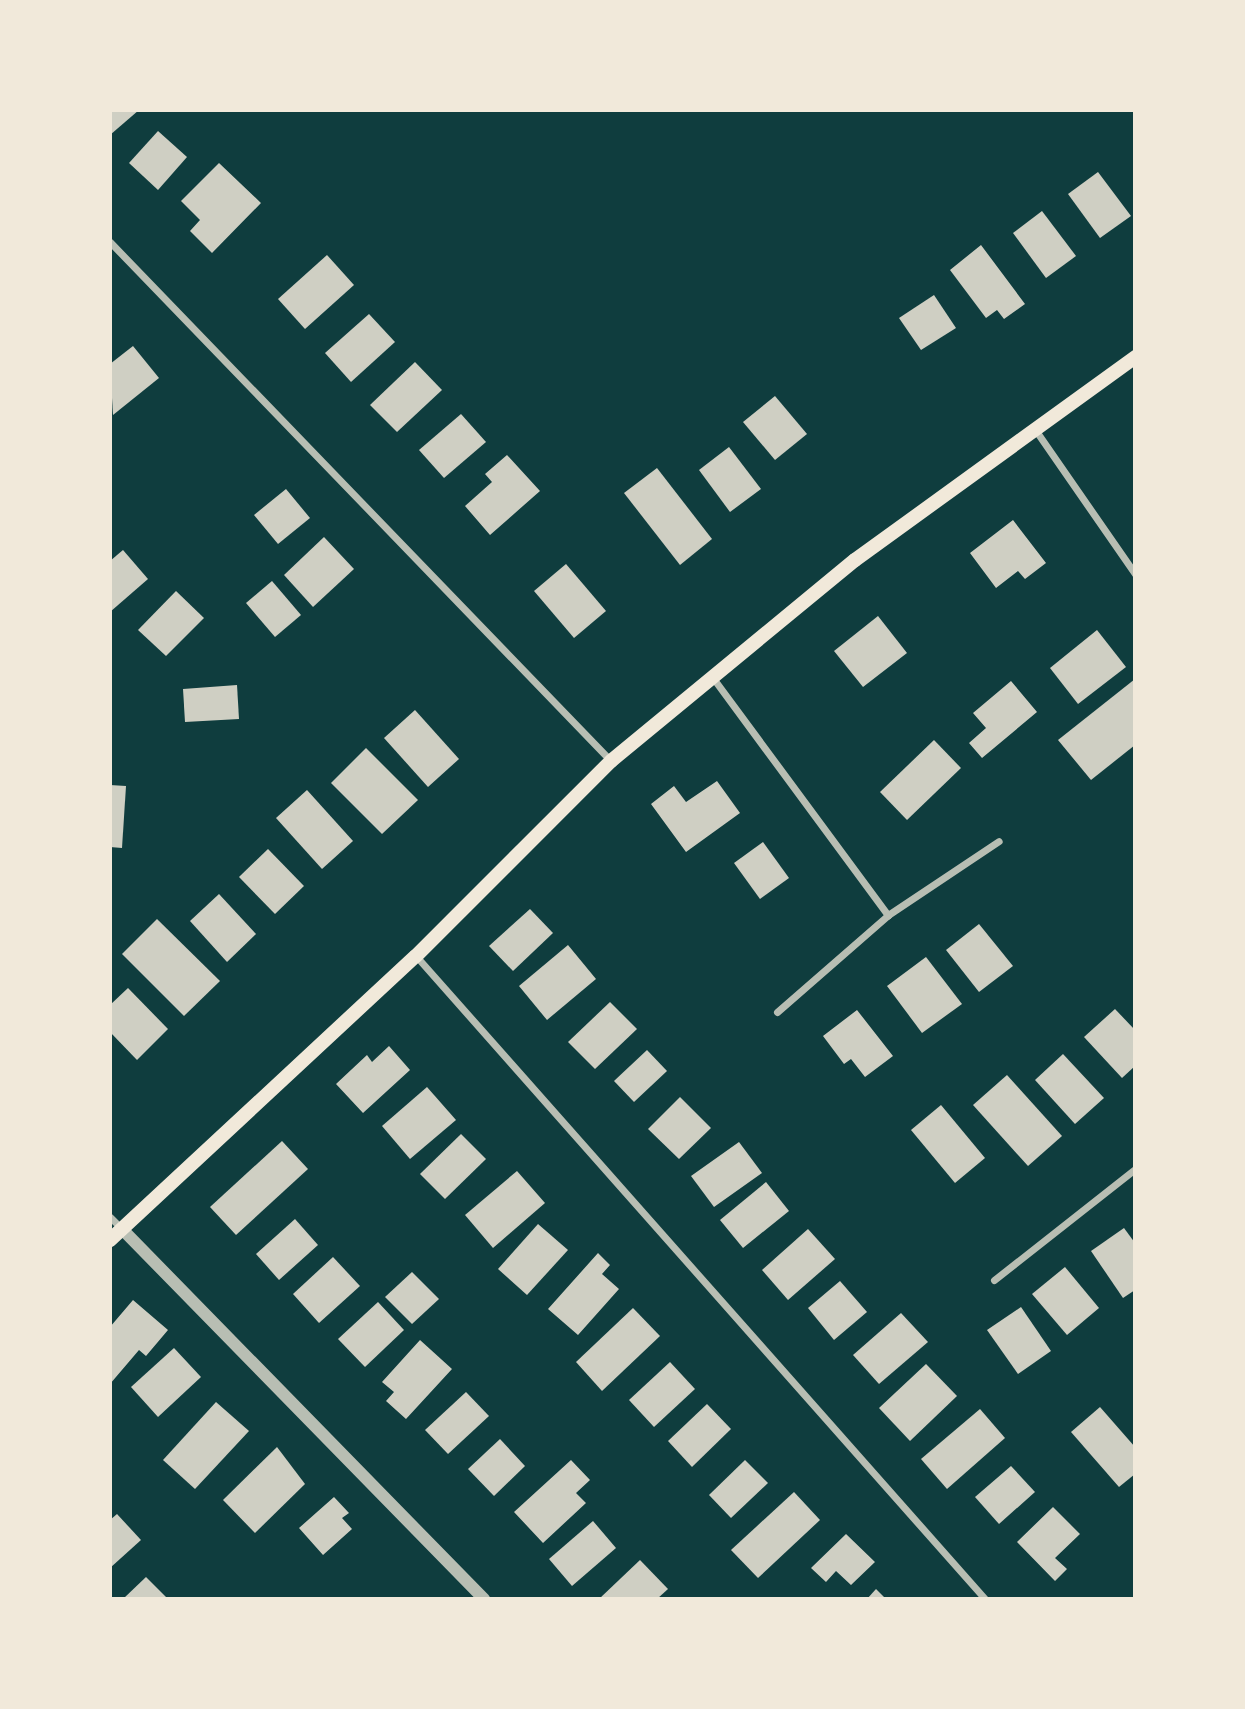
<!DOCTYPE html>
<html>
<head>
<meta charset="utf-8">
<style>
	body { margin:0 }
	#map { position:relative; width:1245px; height:1709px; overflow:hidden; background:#0f3d3e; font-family:Poppins,sans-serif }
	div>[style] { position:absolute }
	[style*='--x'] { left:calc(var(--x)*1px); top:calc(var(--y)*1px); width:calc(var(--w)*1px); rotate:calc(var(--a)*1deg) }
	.building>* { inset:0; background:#cfcfc3 }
	.minor>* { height:7px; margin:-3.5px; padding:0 3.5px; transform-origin:3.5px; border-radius:3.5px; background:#b8beb3 }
	.tertiary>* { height:12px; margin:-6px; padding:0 6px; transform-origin:6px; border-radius:6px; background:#b8beb3 }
	.secondary>* { height:14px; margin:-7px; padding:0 7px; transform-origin:7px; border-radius:7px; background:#f1e9da }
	span { translate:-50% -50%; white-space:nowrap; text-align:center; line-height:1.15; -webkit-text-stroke:6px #f1e9da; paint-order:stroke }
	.frame { position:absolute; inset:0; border:112px solid #f1e9da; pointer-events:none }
</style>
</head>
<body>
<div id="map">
	<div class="building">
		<i style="clip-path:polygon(110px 110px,139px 110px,110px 135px)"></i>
		<i style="clip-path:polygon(158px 131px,187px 157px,158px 190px,129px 163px)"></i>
		<i style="clip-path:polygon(219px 163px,261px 203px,212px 253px,190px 231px,200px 220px,181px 201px)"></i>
		<i style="clip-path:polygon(1098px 172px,1131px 216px,1100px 238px,1068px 194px)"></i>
		<i style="clip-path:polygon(1042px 211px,1076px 256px,1046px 278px,1013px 233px)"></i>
		<i style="clip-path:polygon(981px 245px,1025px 304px,1004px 319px,997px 310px,986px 318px,950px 270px)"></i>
		<i style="clip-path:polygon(327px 255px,354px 285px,305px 329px,278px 299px)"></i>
		<i style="clip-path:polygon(934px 295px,956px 328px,921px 350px,899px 318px)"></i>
		<i style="clip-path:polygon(369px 314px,395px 342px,351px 382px,325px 353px)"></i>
		<i style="clip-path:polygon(133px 346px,159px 378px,113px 415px,110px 364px)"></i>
		<i style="clip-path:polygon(415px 362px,442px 390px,397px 432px,370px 405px)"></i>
		<i style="clip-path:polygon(775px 396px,807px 434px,775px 460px,743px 422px)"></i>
		<i style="clip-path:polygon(461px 414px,486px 442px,444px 478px,419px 450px)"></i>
		<i style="clip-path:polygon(729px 447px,761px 489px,730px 512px,699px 470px)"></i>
		<i style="clip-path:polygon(507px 455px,540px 491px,490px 535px,465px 506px,492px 482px,485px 474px)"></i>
		<i style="clip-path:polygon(657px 468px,712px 539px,680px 565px,624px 493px)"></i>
		<i style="clip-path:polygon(286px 489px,310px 518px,278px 544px,254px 515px)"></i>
		<i style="clip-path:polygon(1013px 520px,1046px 563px,1025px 579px,1018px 571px,996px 588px,970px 553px)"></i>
		<i style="clip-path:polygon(324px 537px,354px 569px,313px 607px,284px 575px)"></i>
		<i style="clip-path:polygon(123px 550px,148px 579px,110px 612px,110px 561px)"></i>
		<i style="clip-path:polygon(566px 564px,606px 611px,574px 638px,534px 591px)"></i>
		<i style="clip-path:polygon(272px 581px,301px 615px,275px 637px,246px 603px)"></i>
		<i style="clip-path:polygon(176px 591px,204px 618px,166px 656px,138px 630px)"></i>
		<i style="clip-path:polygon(878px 616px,907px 653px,863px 687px,834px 651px)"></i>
		<i style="clip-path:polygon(1097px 630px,1126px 667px,1078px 704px,1050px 668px)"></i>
		<i style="clip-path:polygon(1135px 679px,1135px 745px,1091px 780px,1058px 740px)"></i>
		<i style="clip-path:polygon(1011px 681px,1037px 712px,982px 758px,969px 743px,986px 728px,973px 713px)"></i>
		<i style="clip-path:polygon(237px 685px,239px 719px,185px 722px,183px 689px)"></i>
		<i style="clip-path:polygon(415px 710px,459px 759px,428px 787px,384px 738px)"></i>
		<i style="clip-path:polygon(934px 740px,961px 768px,907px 820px,880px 792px)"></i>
		<i style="clip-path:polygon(366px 748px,418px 800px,382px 834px,331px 783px)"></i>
		<i style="clip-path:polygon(717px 781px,740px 813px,686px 852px,651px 804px,674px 786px,686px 802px)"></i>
		<i style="clip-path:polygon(110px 785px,126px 786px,122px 848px,110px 847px)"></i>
		<i style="clip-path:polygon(307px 790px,353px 841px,322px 869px,276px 818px)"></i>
		<i style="clip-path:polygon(763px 842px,789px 878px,760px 899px,734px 863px)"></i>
		<i style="clip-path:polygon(268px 849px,304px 886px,275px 914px,239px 877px)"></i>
		<i style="clip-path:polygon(219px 894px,256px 934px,227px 962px,190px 921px)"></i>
		<i style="clip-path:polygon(530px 909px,553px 933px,513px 971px,489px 946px)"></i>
		<i style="clip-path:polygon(157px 919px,220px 981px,184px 1016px,122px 954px)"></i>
		<i style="clip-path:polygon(979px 924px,1013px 966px,979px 992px,946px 950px)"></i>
		<i style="clip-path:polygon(568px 945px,596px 979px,547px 1020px,519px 986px)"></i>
		<i style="clip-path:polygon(926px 957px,962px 1004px,922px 1033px,887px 986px)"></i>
		<i style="clip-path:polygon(128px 988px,168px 1029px,137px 1060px,110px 1032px,110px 1005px)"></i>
		<i style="clip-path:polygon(610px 1002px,637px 1029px,595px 1069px,568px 1042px)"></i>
		<i style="clip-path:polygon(1115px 1009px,1135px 1030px,1135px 1066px,1122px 1078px,1084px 1037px)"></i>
		<i style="clip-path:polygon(857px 1010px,893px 1056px,865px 1077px,851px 1059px,844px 1064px,823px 1036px)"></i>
		<i style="clip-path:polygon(389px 1046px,410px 1070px,363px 1113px,336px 1084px,367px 1055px,372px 1062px)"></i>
		<i style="clip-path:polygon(647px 1050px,667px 1071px,634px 1102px,614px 1081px)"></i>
		<i style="clip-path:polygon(1063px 1054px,1104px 1098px,1075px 1124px,1035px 1080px)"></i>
		<i style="clip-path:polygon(1007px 1075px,1062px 1136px,1028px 1166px,973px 1105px)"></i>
		<i style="clip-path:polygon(427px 1087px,456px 1120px,410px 1159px,382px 1126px)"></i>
		<i style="clip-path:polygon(680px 1097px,711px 1128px,679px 1159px,648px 1129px)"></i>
		<i style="clip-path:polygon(941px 1105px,985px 1158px,955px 1183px,911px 1130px)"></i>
		<i style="clip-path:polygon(461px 1134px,486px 1159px,445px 1199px,420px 1174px)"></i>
		<i style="clip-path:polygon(282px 1141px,308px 1169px,236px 1235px,210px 1207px)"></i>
		<i style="clip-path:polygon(739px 1142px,762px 1173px,714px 1207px,691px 1176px)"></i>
		<i style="clip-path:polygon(517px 1171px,545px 1203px,493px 1248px,465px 1215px)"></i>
		<i style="clip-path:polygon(766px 1182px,789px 1211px,743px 1248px,720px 1220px)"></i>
		<i style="clip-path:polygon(295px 1219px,318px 1245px,279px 1280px,256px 1254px)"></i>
		<i style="clip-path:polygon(538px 1224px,568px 1250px,527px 1295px,498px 1269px)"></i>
		<i style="clip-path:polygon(1124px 1228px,1135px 1243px,1135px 1290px,1123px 1298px,1091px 1251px)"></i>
		<i style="clip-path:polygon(808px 1229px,835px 1259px,788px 1300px,762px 1270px)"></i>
		<i style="clip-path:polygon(598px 1253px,610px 1265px,602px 1274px,619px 1289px,578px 1335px,548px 1309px)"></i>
		<i style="clip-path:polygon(333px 1257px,360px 1286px,319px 1323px,293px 1294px)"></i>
		<i style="clip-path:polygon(1065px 1267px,1099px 1308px,1067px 1335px,1032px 1294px)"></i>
		<i style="clip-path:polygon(412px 1272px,439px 1299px,412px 1324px,385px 1297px)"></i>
		<i style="clip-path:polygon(840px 1281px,867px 1312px,834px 1340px,808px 1308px)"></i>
		<i style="clip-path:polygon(133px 1300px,168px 1330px,146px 1356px,139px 1350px,110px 1384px,110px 1327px)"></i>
		<i style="clip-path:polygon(378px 1302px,404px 1330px,365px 1367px,338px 1339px)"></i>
		<i style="clip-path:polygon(1021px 1307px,1051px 1351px,1018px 1374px,987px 1330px)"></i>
		<i style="clip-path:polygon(633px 1308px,660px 1336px,602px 1391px,576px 1362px)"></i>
		<i style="clip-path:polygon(901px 1313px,928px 1342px,879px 1384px,853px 1355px)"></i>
		<i style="clip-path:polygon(420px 1340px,452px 1369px,406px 1419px,386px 1401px,394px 1392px,382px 1382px)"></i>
		<i style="clip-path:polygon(174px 1348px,201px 1377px,158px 1417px,131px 1387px)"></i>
		<i style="clip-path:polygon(670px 1362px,695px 1389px,654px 1427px,629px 1400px)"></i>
		<i style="clip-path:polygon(926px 1364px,957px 1396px,910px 1441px,879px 1408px)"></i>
		<i style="clip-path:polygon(466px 1392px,489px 1416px,448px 1454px,425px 1430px)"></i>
		<i style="clip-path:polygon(216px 1402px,249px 1431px,195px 1489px,163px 1460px)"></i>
		<i style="clip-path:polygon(707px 1404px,731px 1429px,692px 1467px,668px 1441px)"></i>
		<i style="clip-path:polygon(1100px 1407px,1135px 1447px,1135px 1474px,1119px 1487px,1071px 1432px)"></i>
		<i style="clip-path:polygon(980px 1409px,1005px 1438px,947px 1489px,921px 1459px)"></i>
		<i style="clip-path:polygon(500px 1439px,525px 1466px,494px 1496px,468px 1469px)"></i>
		<i style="clip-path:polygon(277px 1447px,305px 1484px,255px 1533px,223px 1500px)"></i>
		<i style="clip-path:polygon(571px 1460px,590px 1480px,576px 1493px,586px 1503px,543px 1543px,514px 1512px)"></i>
		<i style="clip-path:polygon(745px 1460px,768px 1483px,731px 1518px,709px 1495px)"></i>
		<i style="clip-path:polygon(1011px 1466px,1035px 1492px,999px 1524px,975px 1497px)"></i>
		<i style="clip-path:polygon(794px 1492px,820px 1520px,758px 1578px,731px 1550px)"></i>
		<i style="clip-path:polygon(334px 1497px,349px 1513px,342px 1518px,352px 1529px,323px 1555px,299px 1528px)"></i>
		<i style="clip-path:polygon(1053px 1507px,1080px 1534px,1055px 1558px,1067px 1569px,1055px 1581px,1017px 1542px)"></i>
		<i style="clip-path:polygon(117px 1514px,141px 1540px,110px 1568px,110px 1520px)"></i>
		<i style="clip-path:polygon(593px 1521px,616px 1548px,572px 1586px,549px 1559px)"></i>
		<i style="clip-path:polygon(846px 1534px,875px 1562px,851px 1585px,836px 1571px,826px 1582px,811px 1568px)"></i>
		<i style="clip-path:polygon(640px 1560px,668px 1589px,657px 1599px,599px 1599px)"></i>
		<i style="clip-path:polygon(146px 1577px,168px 1599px,123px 1599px)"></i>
		<i style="clip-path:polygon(876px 1589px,886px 1599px,867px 1599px)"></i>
	</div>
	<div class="minor">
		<i style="--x:110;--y:242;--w:721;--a:46.01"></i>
		<i style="--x:1034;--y:428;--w:178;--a:55.3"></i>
		<i style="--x:713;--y:678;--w:295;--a:53.6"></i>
		<i style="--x:416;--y:956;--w:859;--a:48.49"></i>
		<i style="--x:777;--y:1012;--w:147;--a:-41.1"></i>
		<i style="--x:888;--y:915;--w:133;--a:-33.7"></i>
		<i style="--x:110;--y:1217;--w:17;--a:45"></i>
		<i style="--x:994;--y:1280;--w:179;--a:-38.2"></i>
	</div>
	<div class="tertiary">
		<i style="--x:122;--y:1229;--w:518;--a:45.63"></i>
	</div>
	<div class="secondary">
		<i style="--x:110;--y:1240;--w:417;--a:-42.9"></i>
		<i style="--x:416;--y:956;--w:276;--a:-45"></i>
		<i style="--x:611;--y:761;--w:316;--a:-39.5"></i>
		<i style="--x:855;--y:560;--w:346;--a:-35.9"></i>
	</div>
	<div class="frame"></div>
</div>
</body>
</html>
